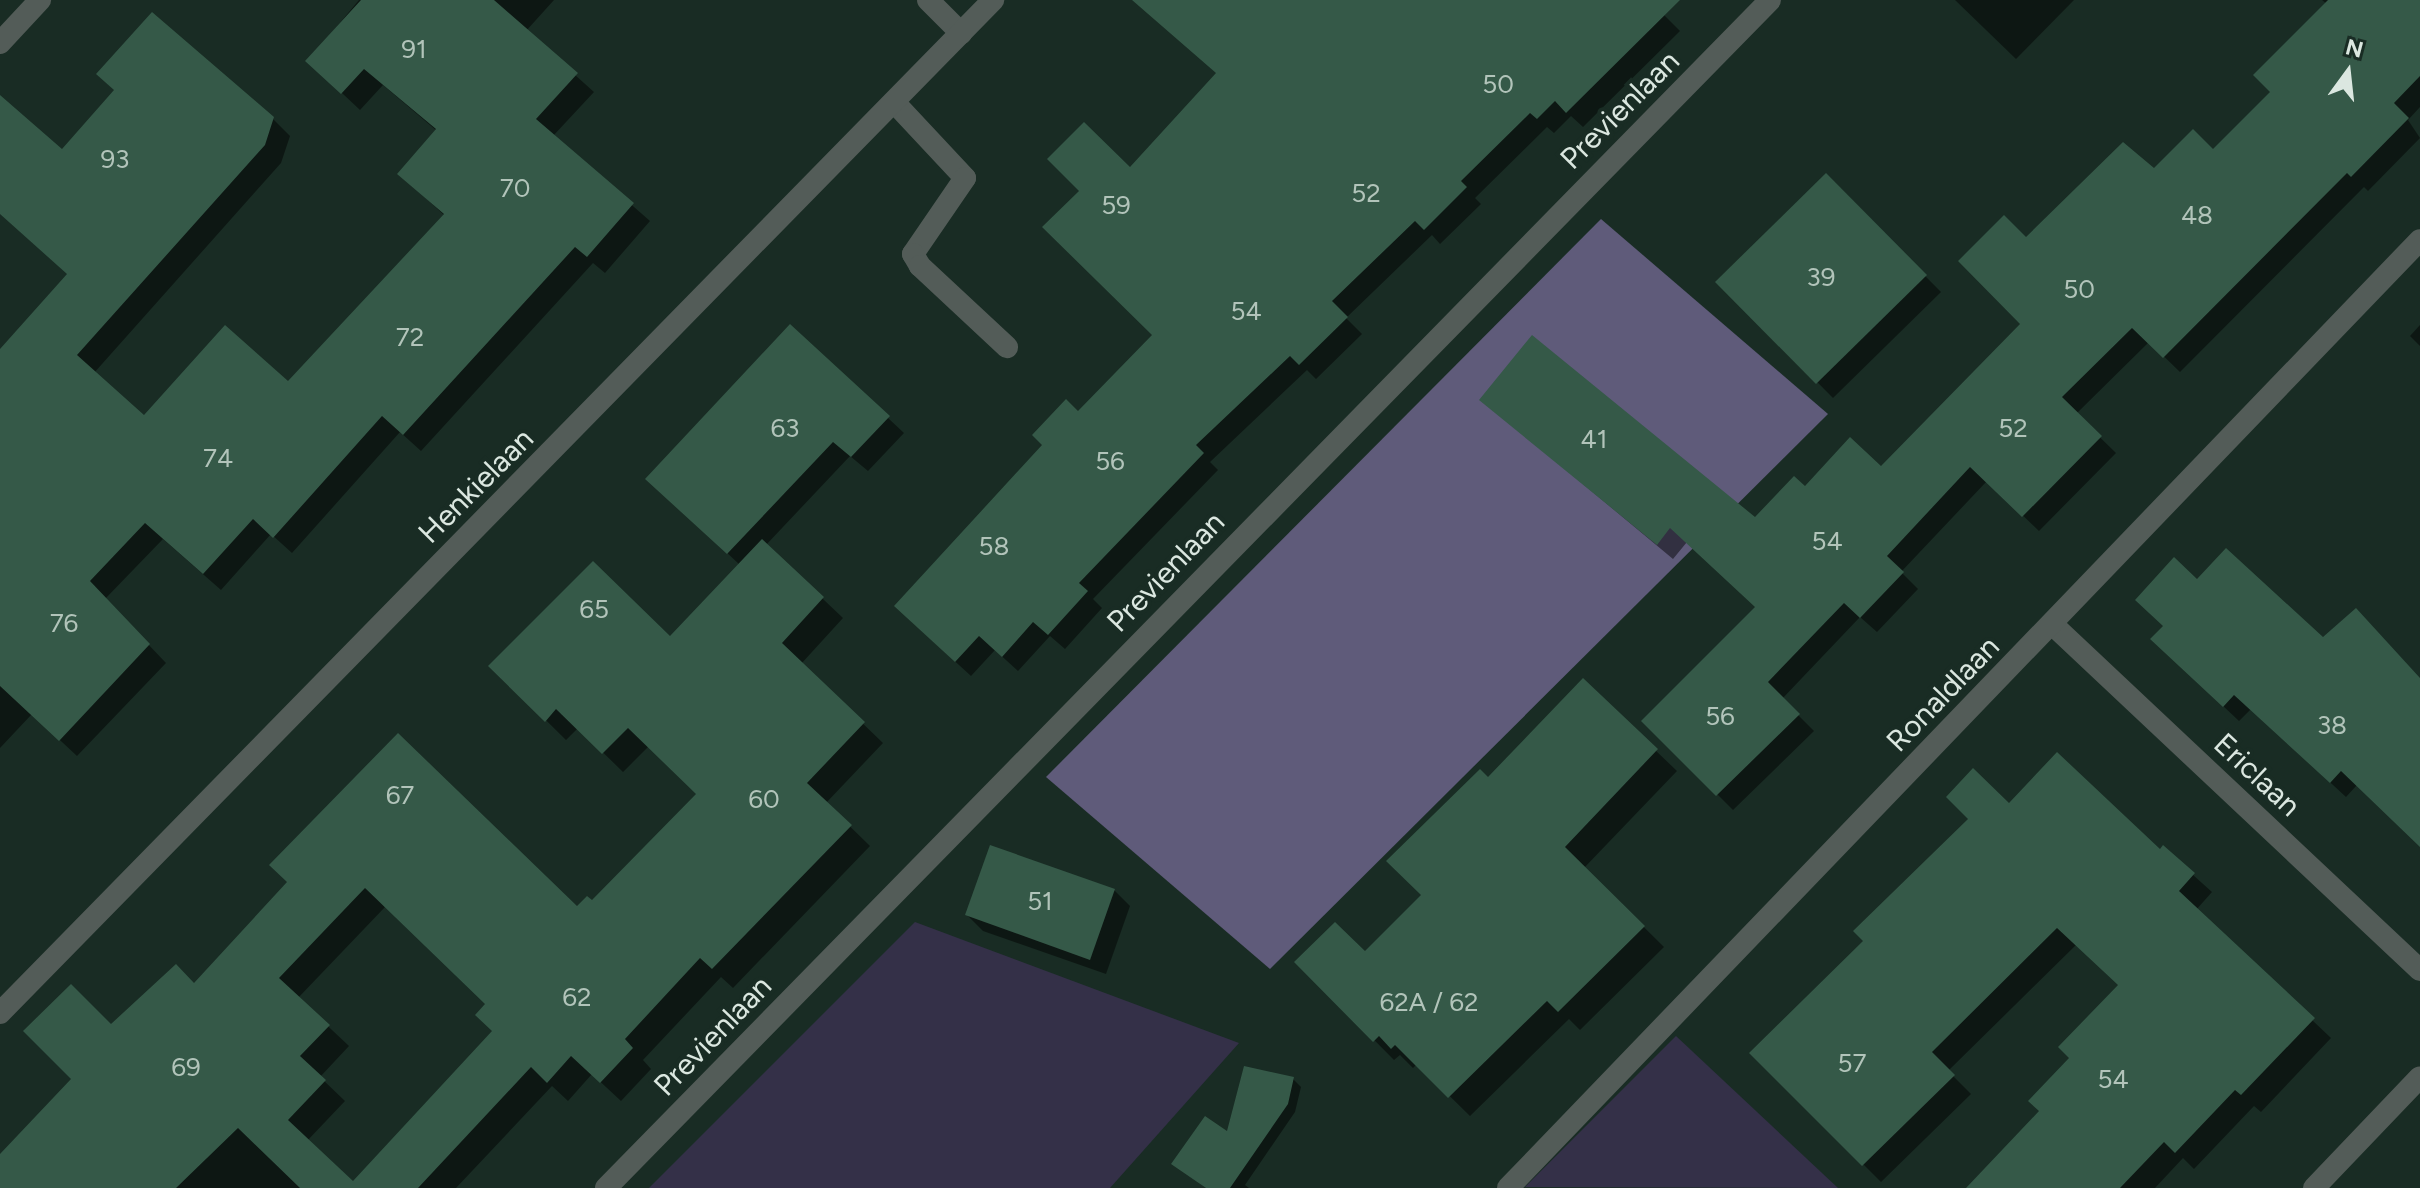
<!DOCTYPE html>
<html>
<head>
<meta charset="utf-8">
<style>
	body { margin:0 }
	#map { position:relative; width:2420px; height:1188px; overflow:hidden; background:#192c24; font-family:Figtree,sans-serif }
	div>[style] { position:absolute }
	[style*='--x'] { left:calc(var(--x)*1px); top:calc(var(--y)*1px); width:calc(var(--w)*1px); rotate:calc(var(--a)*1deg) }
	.green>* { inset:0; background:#343048 }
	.forest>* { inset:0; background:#5f5b7a }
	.shadow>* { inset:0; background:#0007 }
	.building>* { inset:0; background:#355948 }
	.service>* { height:22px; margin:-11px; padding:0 11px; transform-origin:11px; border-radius:11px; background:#535c58 }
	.minor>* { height:22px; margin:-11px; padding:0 11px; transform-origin:11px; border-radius:11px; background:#535c58 }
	span { translate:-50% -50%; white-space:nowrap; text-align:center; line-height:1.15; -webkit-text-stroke:8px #192c24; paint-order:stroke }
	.number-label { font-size:26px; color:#b2c4ba }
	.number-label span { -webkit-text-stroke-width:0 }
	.street-label { font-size:30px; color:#dbe7e0 }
	.north { position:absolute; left:2308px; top:32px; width:80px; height:80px; -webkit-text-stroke:6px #192c24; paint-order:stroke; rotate:15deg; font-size:22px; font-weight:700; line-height:32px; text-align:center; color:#dbe7e0 }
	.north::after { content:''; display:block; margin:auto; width:28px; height:36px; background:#dbe7e0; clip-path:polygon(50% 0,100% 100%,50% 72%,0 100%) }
</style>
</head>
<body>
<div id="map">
	<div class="green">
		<i style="clip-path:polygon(915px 922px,1239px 1043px,1110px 1188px,649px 1188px)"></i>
		<i style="clip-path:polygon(1676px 1036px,1838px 1188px,1525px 1187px)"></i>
	</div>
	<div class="forest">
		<i style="clip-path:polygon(1601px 219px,1828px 414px,1270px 969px,1046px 777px)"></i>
	</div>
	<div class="shadow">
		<i style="clip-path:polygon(359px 0,554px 0,526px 31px,594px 92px,553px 136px,650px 221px,605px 273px,593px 263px,421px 451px,400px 432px,292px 553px,271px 534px,221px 590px,163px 539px,105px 599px,166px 663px,77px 756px,32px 714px,0 748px,0 352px,69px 275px,0 213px,0 130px,62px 152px,273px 119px,290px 136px,281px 163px,94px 373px,145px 417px,288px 384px,445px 216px,400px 174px,437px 131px,383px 85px,360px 110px,308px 61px)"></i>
		<i style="clip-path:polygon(1137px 0,1667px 0,1658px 9px,1680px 31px,1583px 127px,1571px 116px,1554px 133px,1547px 127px,1475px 198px,1481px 204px,1440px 244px,1432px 235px,1346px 318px,1362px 334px,1316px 379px,1307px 370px,1210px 462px,1218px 470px,1093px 599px,1102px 608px,1065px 649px,1050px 636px,1018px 671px,995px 650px,971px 676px,912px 622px,1079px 413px,1155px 335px,1130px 170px,1218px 74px)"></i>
		<i style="clip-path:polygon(1955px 0,2074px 0,2016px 59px)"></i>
		<i style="clip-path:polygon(2322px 0,2420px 0,2420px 107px,2408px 120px,2420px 138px,2368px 191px,2364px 187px,2180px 372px,2149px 342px,2076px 414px,2116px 453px,2039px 531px,1987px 481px,1901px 572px,1918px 589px,1877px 632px,1860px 617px,1782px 699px,1814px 731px,1733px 810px,1644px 721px,1757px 608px,1687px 542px,1673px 559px,1481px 399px,1755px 520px,1805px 489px,1881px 468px,2023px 324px,2026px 240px,2154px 171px,2213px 151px,2273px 92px,2327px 4px)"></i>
		<i style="clip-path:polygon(1826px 176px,1941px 292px,1833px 398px,1718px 282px)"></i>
		<i style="clip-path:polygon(2420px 325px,2420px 346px,2410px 336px)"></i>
		<i style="clip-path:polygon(evenodd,888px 418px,904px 433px,868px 471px,850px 456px,766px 545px,843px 618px,801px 664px,883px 743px,826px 803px,870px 846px,733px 988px,721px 977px,643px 1060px,651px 1069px,621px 1101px,592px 1074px,568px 1101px,552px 1086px,456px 1188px,0 1188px,0 1157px,73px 1079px,111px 1027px,195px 985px,290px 883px,272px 865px,577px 909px,592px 903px,698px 794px,649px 746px,623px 772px,578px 728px,566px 740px,491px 666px,670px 639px,740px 565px,664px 494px,888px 418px,386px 906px,488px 1004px,494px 1032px,353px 1184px,307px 1141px,345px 1101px,320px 1077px,349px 1046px,298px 998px,386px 906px)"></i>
		<i style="clip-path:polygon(2197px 582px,2420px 680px,2420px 845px,2357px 785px,2346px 797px,2251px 709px,2239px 721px,2168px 654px)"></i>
		<i style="clip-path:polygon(1583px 681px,1677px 771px,1584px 868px,1664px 947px,1580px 1030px,1569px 1019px,1470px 1116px,1417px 1064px,1413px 1068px,1400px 1055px,1394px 1060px,1297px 962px,1365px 954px,1423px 895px,1488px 780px)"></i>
		<i style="clip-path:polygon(2009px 806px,2160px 852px,2163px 848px,2212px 892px,2196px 910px,2331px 1038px,2261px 1112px,2254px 1106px,2194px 1169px,2183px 1158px,2155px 1188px,1969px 1188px,2041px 1112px,2120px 986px,2077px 944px,1948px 1071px,1971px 1094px,1881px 1182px,1752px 1053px)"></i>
		<i style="clip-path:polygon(1114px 890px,1130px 906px,1106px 974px,983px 931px,967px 915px)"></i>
		<i style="clip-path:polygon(1293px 1079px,1301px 1087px,1295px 1112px,1245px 1185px,1249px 1188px,1206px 1188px,1174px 1164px,1228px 1134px)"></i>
	</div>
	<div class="building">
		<i style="clip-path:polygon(361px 0,494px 0,578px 73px,536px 119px,634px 203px,587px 257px,575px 247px,403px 435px,382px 416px,273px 538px,253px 519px,203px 574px,145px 523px,90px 581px,150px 644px,59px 741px,0 686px,0 349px,67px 274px,0 214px,0 95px,62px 149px,114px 90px,96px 74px,152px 12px,274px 117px,265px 145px,77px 355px,144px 415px,225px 325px,288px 381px,444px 214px,397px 174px,436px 129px,364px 69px,341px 94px,305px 61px)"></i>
		<i style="clip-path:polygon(1132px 0,1680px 0,1566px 113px,1555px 101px,1537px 119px,1530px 113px,1461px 181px,1467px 187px,1424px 230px,1415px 221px,1332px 301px,1348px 317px,1299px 365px,1290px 356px,1196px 445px,1204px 453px,1079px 583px,1088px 591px,1048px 635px,1033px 622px,1002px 657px,979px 636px,955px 662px,894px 606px,1042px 445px,1032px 435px,1066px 399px,1078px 411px,1152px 335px,1042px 227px,1079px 191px,1047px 159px,1084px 122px,1130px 167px,1216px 73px)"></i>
		<i style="clip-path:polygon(2328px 0,2420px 0,2420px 76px,2394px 103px,2409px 118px,2351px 177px,2347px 173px,2163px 358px,2132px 328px,2062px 397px,2102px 436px,2022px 517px,1970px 467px,1887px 556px,1904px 572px,1860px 618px,1844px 603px,1768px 682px,1800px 714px,1716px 796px,1641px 721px,1755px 607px,1670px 528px,1657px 545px,1479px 400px,1532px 335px,1755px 517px,1794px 476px,1805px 486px,1850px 437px,1881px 466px,2020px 324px,1958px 261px,2004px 215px,2026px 237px,2123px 142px,2154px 168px,2193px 129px,2213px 149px,2270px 92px,2253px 75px)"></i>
		<i style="clip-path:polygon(1826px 173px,1927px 275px,1816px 384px,1715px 282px)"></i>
		<i style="clip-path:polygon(790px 324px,890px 416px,851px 457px,833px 442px,727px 554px,645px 479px)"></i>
		<i style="clip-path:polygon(evenodd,762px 539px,824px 597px,782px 643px,865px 722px,807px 783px,852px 825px,712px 969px,700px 958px,625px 1039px,633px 1048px,600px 1083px,571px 1056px,547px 1083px,531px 1067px,418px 1188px,300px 1188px,238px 1128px,176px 1188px,0 1188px,0 1154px,71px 1079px,23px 1031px,71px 984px,111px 1024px,176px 964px,194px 983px,287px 882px,269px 865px,398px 733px,577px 906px,587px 896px,592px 900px,696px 794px,628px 728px,602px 754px,556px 709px,545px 722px,488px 666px,593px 561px,670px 636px,762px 539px,365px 888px,485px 1004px,475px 1015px,492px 1031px,353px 1181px,288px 1120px,326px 1080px,300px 1056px,330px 1025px,279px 978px,365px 888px)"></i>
		<i style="clip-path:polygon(2226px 548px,2323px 637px,2356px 608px,2420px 678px,2420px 847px,2341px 771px,2330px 783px,2234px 695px,2223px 707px,2150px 639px,2163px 626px,2135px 600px,2174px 557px,2197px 579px)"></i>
		<i style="clip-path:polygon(1583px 678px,1658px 749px,1565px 847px,1645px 926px,1558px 1012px,1547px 1001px,1448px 1098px,1395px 1045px,1391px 1049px,1379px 1036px,1373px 1042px,1294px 962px,1335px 922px,1365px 951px,1421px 895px,1386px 861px,1480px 769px,1488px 777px)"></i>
		<i style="clip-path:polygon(2057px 752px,2160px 849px,2163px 845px,2195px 873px,2179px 891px,2315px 1018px,2241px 1095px,2235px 1090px,2175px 1153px,2164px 1142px,2120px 1188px,1966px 1188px,2039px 1111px,2028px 1101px,2069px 1058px,2058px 1047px,2118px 985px,2057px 928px,1932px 1052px,1955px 1075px,1862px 1166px,1749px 1053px,1863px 941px,1853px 931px,1968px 819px,1946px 797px,1973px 768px,2009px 803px)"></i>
		<i style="clip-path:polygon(990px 845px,1115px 889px,1090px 960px,965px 915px)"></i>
		<i style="clip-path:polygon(1244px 1066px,1294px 1077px,1288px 1104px,1230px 1188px,1206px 1188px,1171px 1164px,1205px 1116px,1227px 1131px)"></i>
	</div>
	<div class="service">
		<i style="--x:894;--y:102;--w:104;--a:46.9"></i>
		<i style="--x:965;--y:178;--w:92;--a:124.4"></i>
		<i style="--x:913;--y:254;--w:14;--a:60"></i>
		<i style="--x:920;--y:266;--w:119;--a:43"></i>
	</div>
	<div class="minor">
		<i style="--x:928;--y:0;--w:47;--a:45"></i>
		<i style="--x:0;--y:43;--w:59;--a:-47.1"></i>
		<i style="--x:2052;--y:624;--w:505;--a:43.24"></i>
		<i style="--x:0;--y:1013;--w:1419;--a:-45.57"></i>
		<i style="--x:606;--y:1188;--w:1663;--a:-45.58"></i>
		<i style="--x:1508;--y:1188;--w:1315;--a:-46.11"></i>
		<i style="--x:2314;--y:1188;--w:153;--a:-46.3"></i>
	</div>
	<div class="number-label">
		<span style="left:414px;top:50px">91</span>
		<span style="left:1498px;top:85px">50</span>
		<span style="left:115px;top:160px">93</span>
		<span style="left:515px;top:189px">70</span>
		<span style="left:1366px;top:194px">52</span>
		<span style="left:1116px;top:206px">59</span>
		<span style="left:2197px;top:216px">48</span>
		<span style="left:1821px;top:278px">39</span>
		<span style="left:2079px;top:290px">50</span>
		<span style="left:1246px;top:312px">54</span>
		<span style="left:410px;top:338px">72</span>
		<span style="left:785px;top:429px">63</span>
		<span style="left:2013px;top:429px">52</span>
		<span style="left:1594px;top:440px">41</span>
		<span style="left:218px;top:459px">74</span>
		<span style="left:1110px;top:462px">56</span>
		<span style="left:1827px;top:542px">54</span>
		<span style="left:994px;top:547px">58</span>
		<span style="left:594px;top:610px">65</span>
		<span style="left:64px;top:624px">76</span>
		<span style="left:1720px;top:717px">56</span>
		<span style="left:2332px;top:726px">38</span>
		<span style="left:400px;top:796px">67</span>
		<span style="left:764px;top:800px">60</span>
		<span style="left:1040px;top:902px">51</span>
		<span style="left:577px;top:998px">62</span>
		<span style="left:1429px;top:1003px">62A / 62</span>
		<span style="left:1852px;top:1064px">57</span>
		<span style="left:186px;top:1068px">69</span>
		<span style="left:2113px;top:1080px">54</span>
	</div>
	<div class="street-label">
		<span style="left:1620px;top:110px;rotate:-45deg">Previenlaan</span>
		<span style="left:476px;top:486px;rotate:-45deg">Henkielaan</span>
		<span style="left:1166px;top:572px;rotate:-46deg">Previenlaan</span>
		<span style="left:1943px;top:694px;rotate:-46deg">Ronaldlaan</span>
		<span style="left:2257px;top:775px;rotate:43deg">Ericlaan</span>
		<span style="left:713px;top:1036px;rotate:-46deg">Previenlaan</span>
	</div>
	<div class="north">N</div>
</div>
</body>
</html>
